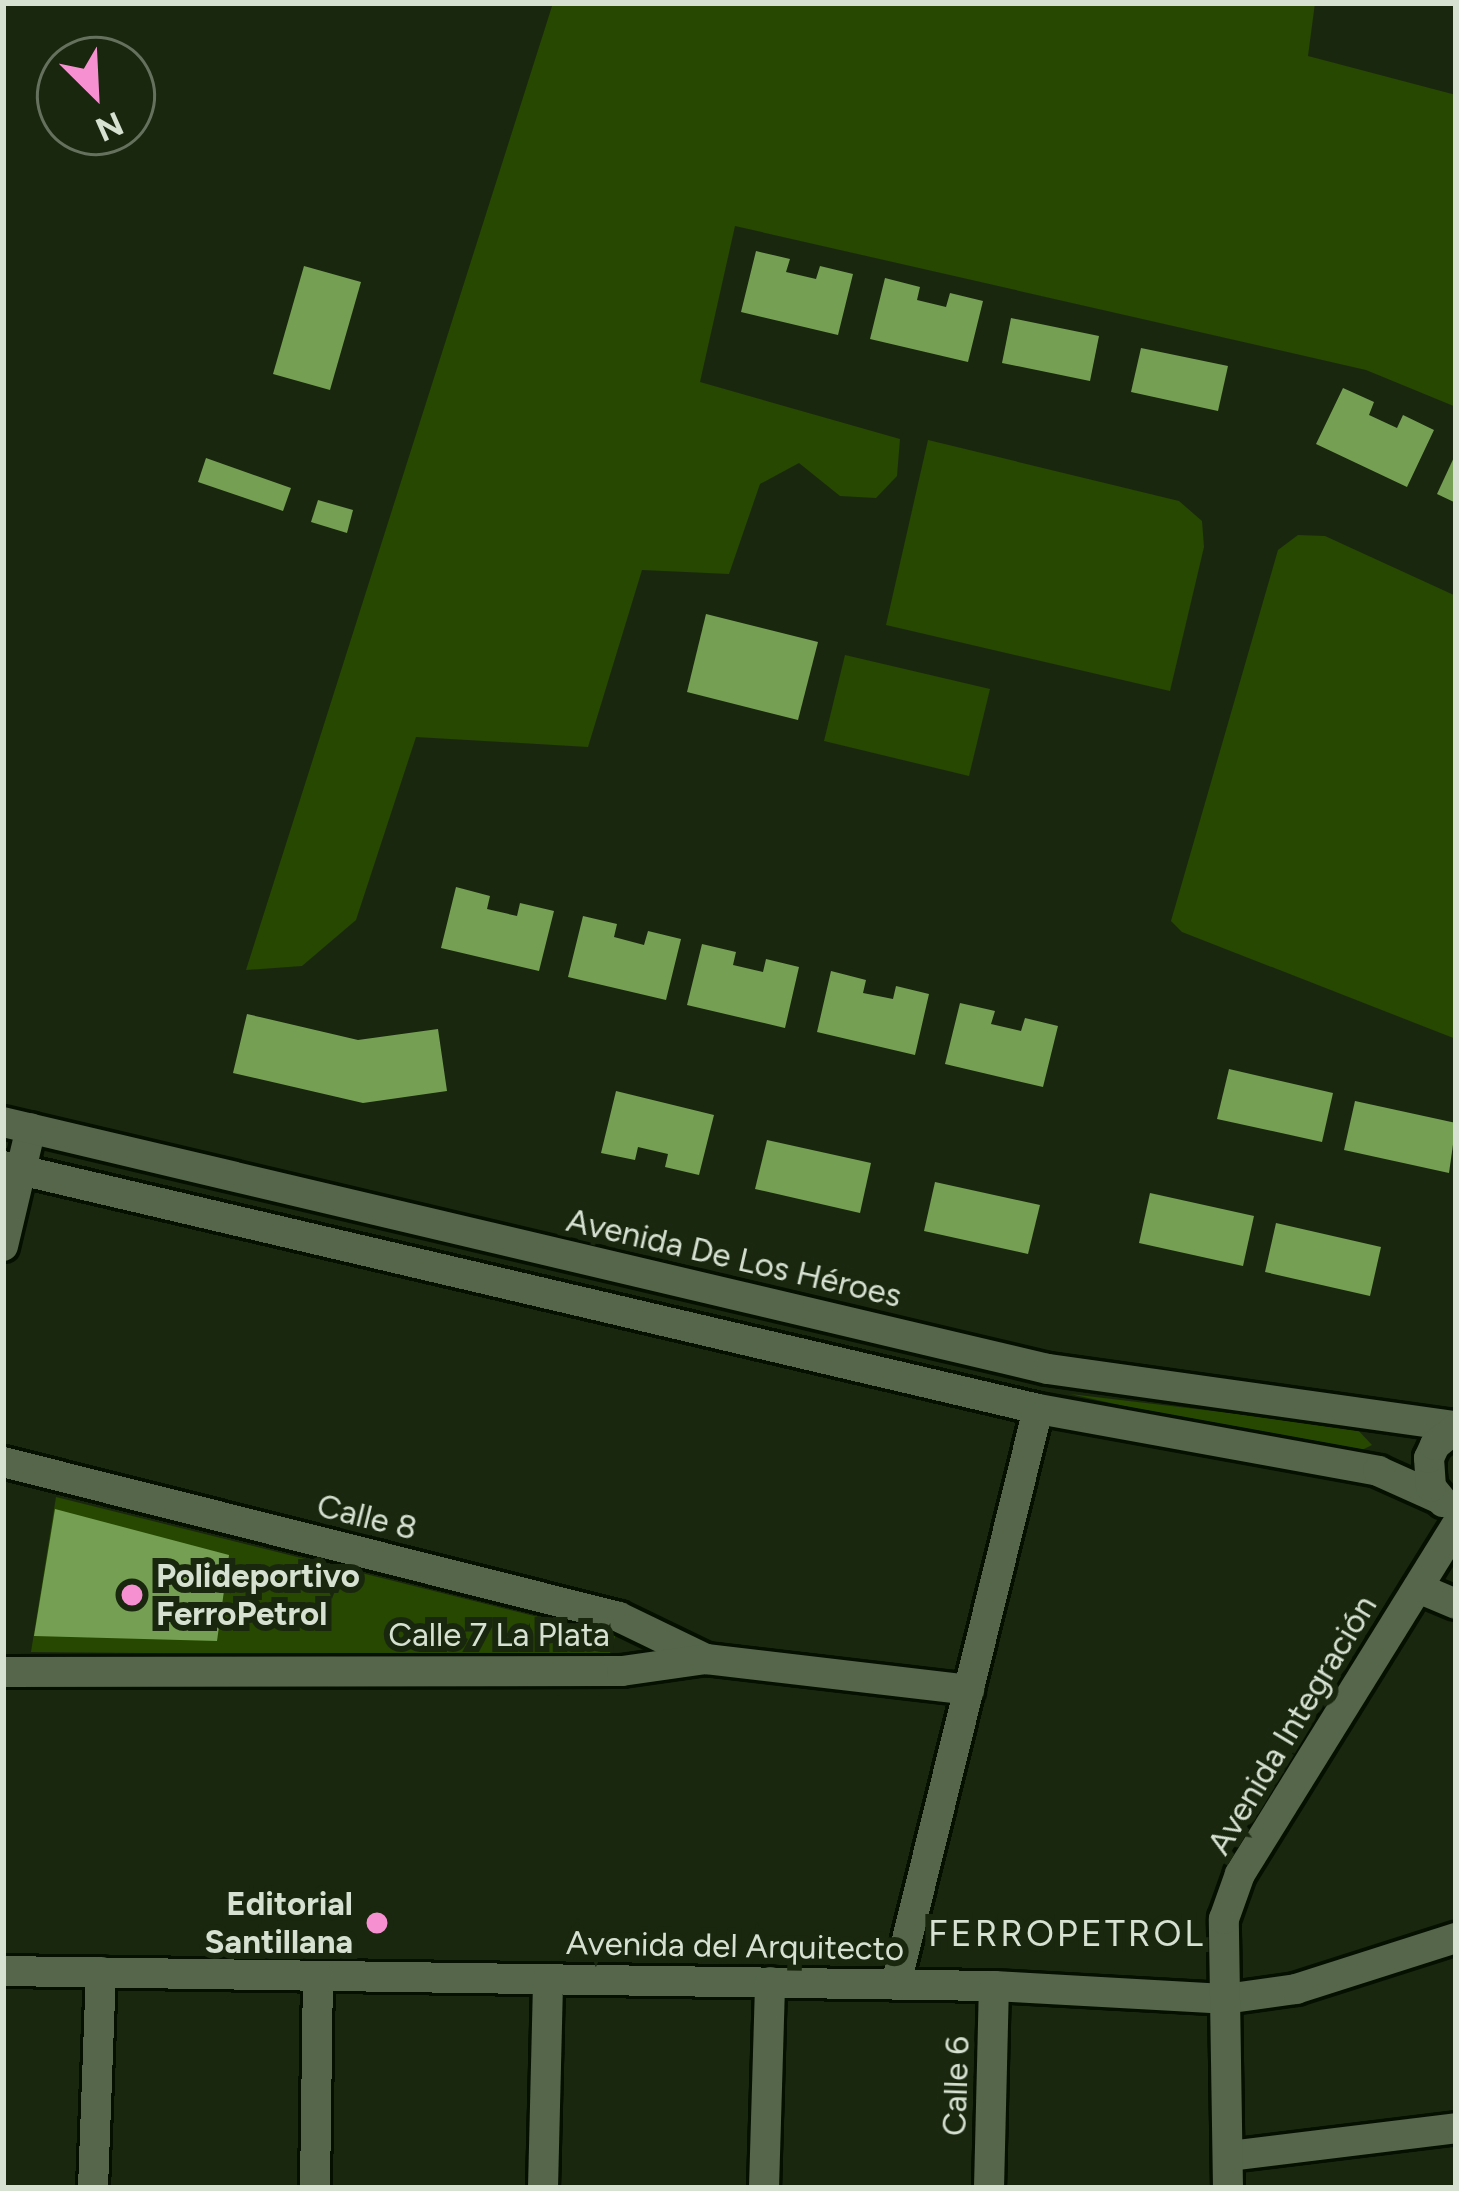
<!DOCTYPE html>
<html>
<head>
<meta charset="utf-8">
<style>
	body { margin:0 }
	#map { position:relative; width:1459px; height:2191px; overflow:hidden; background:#1a270f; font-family:Figtree,sans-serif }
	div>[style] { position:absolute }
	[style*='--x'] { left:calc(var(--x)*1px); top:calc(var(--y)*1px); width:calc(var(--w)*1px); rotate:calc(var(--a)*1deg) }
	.green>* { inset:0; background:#274801 }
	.building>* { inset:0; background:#75a053 }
	.roads { filter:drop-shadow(3px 0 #051000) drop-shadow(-3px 0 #051000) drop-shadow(0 3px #051000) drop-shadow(0 -3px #051000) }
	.minor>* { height:30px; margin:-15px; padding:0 15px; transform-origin:15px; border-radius:15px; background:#55664a }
	.tertiary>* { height:30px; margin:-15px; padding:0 15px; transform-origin:15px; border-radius:15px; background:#55664a }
	.dots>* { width:33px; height:33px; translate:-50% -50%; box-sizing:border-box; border:6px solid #1a270f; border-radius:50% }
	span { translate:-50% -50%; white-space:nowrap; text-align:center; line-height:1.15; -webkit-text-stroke:12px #1a270f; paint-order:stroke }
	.street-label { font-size:33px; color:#d7e1d1 }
	.poi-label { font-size:33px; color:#d7e1d1; font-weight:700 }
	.left { translate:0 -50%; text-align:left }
	.right { translate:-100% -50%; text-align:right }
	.neighbourhood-label { font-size:36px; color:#d7e1d1; letter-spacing:3px }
	.frame { position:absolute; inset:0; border:6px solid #d7e1d1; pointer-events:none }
	.north { position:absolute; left:36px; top:36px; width:120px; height:120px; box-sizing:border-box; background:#1a270f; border:3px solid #66715d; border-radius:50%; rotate:156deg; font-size:33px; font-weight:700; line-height:48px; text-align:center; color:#d7e1d1 }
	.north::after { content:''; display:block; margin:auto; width:42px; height:54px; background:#f690d0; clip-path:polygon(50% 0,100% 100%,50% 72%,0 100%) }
</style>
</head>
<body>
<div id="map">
	<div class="green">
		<i style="clip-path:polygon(553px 3px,1315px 3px,1308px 56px,1456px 95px,1456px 407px,1366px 370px,735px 226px,700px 382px,900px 439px,897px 476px,876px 498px,840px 496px,799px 463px,760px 484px,729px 574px,642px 570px,588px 747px,416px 737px,356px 920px,302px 966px,246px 970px)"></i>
		<i style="clip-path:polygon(928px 440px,1179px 501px,1202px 521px,1204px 547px,1170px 691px,886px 625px)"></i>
		<i style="clip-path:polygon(1298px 535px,1325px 536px,1456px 596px,1456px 1039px,1182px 932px,1171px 921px,1278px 550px)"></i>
		<i style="clip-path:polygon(845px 655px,990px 689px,969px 776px,824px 741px)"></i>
		<i style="clip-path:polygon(1070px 1394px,1356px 1428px,1372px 1445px,1350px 1456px)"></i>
		<i style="clip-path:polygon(56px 1497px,615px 1636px,609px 1657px,31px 1652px)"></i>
	</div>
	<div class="building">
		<i style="clip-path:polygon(756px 251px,790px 259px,786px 272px,816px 279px,820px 266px,853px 274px,838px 335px,741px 312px)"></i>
		<i style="clip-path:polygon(304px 266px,361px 282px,330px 390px,273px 374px)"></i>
		<i style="clip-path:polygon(885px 278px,920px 287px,917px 300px,946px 307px,950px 293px,983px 301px,968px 362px,870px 339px)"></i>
		<i style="clip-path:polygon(1011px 318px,1099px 336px,1090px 381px,1002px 363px)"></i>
		<i style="clip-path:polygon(1141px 348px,1228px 366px,1218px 411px,1131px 392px)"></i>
		<i style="clip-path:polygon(1343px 388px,1374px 402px,1369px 415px,1397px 428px,1403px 415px,1434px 430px,1407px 487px,1316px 444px)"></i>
		<i style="clip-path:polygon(1456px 453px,1456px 503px,1437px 494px)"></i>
		<i style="clip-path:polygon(206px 458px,291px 488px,283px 511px,198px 482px)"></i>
		<i style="clip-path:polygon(318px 500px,353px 510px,347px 533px,311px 522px)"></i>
		<i style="clip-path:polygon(706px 614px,818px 642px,798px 720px,687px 692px)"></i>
		<i style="clip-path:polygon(456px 887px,490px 896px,487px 909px,517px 916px,520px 903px,554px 911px,539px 971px,441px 948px)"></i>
		<i style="clip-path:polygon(583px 916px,617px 924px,614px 937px,644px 945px,648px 931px,681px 939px,666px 1000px,568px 977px)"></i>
		<i style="clip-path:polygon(702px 944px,736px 952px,733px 965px,763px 972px,766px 959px,799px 967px,785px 1028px,687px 1005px)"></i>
		<i style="clip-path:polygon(831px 971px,866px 980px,863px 993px,893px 999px,896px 986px,929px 994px,915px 1055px,817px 1032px)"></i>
		<i style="clip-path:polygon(960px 1003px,995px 1011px,991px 1024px,1021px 1031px,1025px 1018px,1058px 1026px,1043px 1087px,945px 1064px)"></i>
		<i style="clip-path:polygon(247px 1014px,358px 1040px,438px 1029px,447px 1091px,363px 1103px,233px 1073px)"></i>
		<i style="clip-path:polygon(1229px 1069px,1333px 1093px,1322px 1142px,1217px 1119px)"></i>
		<i style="clip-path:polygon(616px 1091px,714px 1115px,699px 1175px,665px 1167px,668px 1154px,638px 1147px,635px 1160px,601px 1153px)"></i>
		<i style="clip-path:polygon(1355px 1101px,1456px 1123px,1449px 1173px,1344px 1150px)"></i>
		<i style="clip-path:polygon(767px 1140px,871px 1163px,860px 1213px,755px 1189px)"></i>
		<i style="clip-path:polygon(935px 1182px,1040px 1205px,1028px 1254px,924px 1231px)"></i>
		<i style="clip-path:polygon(1150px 1193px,1254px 1216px,1243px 1266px,1139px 1243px)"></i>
		<i style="clip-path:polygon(1276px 1223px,1381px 1247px,1370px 1296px,1265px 1272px)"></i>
		<i style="clip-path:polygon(55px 1509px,229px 1555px,217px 1641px,34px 1636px)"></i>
	</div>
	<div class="roads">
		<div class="minor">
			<i style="--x:3;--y:1246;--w:121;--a:-76.7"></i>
			<i style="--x:3;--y:1462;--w:635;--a:14.12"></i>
			<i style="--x:619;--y:1617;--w:97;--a:25.8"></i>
			<i style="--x:1418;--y:1588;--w:41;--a:22.8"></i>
			<i style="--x:3;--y:1672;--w:619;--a:-0.09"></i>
			<i style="--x:622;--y:1671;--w:85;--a:-8.1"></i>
			<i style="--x:706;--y:1659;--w:265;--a:6.7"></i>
			<i style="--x:3;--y:1971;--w:991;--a:0.87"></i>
			<i style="--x:994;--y:1986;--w:231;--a:3.2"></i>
			<i style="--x:1225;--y:1999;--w:72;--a:-8"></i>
			<i style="--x:1296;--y:1989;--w:168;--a:-17.7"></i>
			<i style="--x:896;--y:1984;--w:592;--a:-76.13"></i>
			<i style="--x:1229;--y:2156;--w:229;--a:-7"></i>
			<i style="--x:93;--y:2188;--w:216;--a:-87.9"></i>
			<i style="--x:315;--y:2188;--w:212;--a:-89.2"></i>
			<i style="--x:543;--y:2188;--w:209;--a:-88.6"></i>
			<i style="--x:764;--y:2188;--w:206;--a:-88.3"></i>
			<i style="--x:989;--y:2188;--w:202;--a:-88.6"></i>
		</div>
		<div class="tertiary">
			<i style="--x:3;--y:1122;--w:1074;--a:13.3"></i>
			<i style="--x:1048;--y:1369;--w:412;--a:8"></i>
			<i style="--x:3;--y:1166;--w:1063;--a:13.21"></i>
			<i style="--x:1038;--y:1409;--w:346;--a:10.3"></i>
			<i style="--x:1378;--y:1471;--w:66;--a:24.2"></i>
			<i style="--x:1443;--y:1502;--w:19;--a:-129"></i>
			<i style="--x:1431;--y:1487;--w:29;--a:-94"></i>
			<i style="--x:1429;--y:1458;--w:14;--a:-65"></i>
			<i style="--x:1435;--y:1445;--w:27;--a:-39"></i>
			<i style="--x:1228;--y:2188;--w:269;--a:-90.9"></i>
			<i style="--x:1224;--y:1919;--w:48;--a:-70.4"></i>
			<i style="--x:1240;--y:1874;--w:410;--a:-58.2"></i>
		</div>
	</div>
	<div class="dots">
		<i style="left:132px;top:1595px;background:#f690d0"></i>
		<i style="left:377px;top:1923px;background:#f690d0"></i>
	</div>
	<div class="street-label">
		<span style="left:734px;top:1258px;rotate:13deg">Avenida De Los Héroes</span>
		<span style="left:367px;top:1517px;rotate:14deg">Calle 8</span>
		<span style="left:499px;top:1635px">Calle 7 La Plata</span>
		<span style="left:1292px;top:1725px;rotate:-59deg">Avenida Integración</span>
		<span style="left:735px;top:1946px;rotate:1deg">Avenida del Arquitecto</span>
		<span style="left:956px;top:2086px;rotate:-88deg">Calle 6</span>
	</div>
	<div class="poi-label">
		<span class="left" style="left:156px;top:1595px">Polideportivo<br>FerroPetrol</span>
		<span class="right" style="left:353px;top:1923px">Editorial<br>Santillana</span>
	</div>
	<div class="neighbourhood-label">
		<span style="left:1067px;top:1934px">FERROPETROL</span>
	</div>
	<div class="frame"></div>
	<div class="north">N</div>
</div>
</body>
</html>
